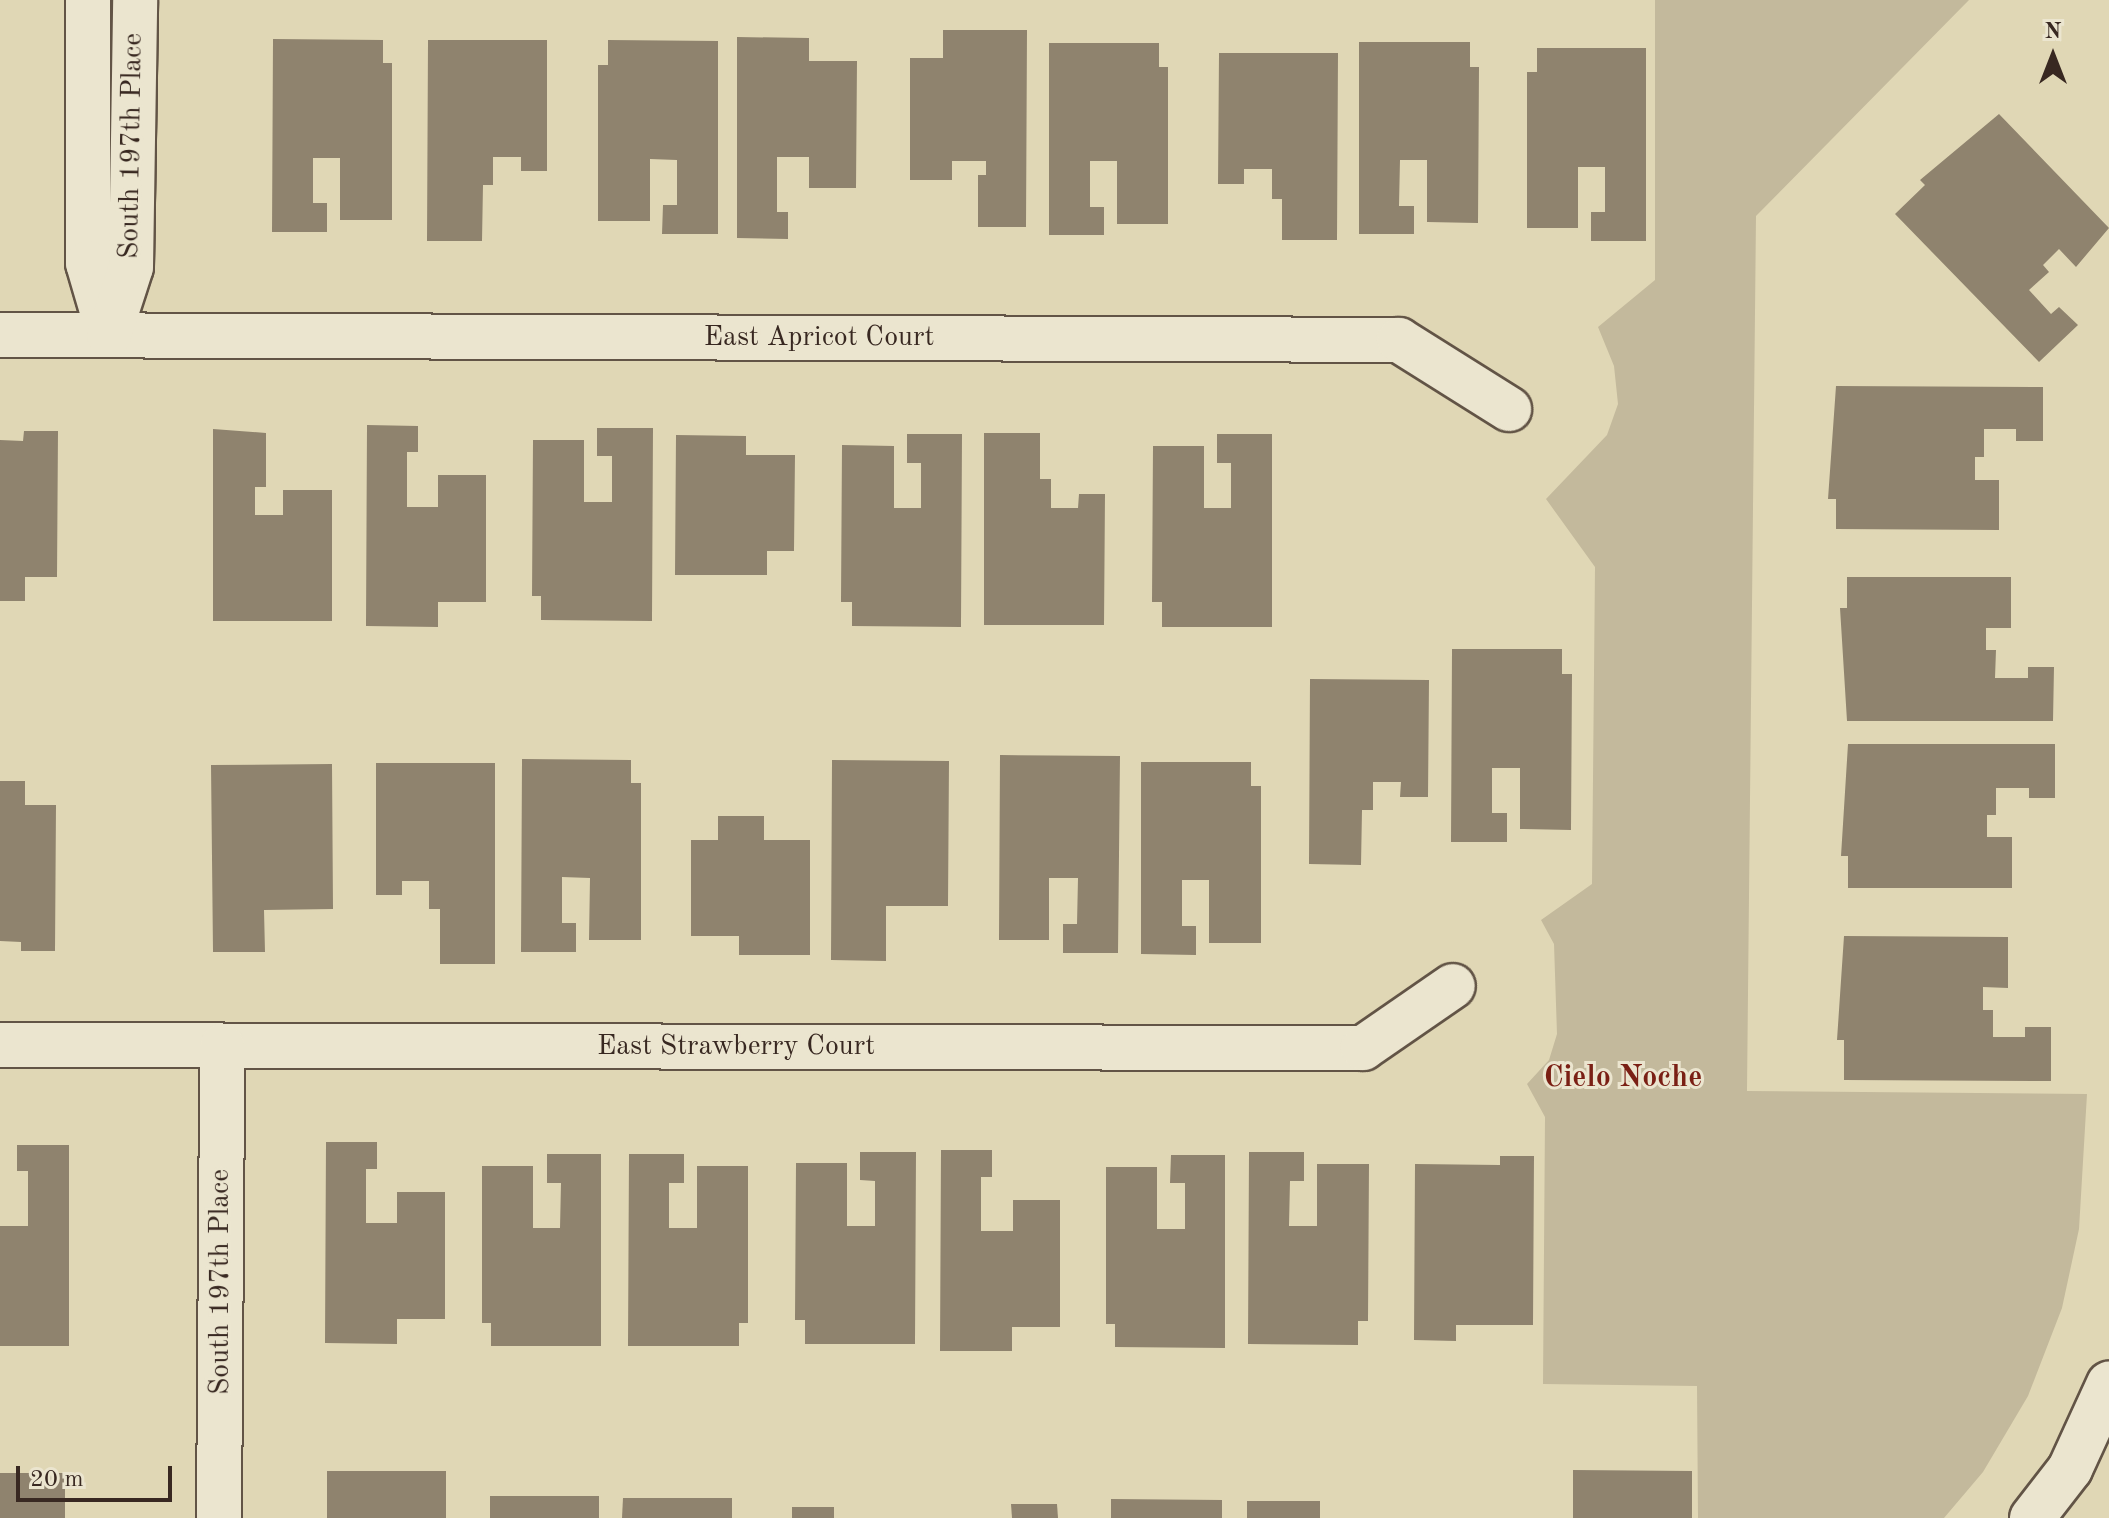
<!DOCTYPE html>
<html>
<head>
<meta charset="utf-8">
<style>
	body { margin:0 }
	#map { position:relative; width:2109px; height:1518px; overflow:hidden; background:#e0d7b5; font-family:"Old Standard TT",serif }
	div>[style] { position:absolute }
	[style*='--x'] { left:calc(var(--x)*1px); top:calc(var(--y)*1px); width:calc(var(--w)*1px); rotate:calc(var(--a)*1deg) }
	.green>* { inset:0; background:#c3b99c }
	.building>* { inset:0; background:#8f836e }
	.roads { filter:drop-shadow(2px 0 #625446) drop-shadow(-2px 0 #625446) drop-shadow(0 2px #625446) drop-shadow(0 -2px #625446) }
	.minor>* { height:44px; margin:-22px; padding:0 22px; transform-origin:22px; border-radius:22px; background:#ebe5cf }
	span { translate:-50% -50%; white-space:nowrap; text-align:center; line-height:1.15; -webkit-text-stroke:6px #ebe5cf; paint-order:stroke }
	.street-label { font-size:28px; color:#382821 }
	.neighbourhood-label { font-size:30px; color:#7a1f14; font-weight:700 }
	.north { position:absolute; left:2013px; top:16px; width:80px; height:80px; -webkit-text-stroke:6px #ebe5cf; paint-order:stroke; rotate:0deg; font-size:22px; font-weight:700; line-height:32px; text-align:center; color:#382821 }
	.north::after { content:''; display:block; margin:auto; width:28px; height:36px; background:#382821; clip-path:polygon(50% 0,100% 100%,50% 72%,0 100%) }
	.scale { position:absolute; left:16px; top:1466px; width:156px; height:36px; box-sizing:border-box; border:4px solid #382821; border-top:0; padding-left:10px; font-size:24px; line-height:28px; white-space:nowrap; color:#382821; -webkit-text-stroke:6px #ebe5cf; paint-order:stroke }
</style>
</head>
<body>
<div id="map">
	<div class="green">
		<i style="clip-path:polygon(1655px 0,1969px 0,1756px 216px,1747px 1091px,2087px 1094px,2079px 1229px,2062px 1308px,2028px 1396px,1983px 1472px,1944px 1518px,1698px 1518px,1697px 1386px,1543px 1384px,1545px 1117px,1527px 1084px,1549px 1060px,1557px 1034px,1554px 944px,1541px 920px,1592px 884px,1595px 567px,1546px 499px,1607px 435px,1618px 404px,1614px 366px,1598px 327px,1655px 280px)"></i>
	</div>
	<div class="building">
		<i style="clip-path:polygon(943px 30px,1027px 30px,1026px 227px,978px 227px,978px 175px,986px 175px,986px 161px,952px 161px,952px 180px,910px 180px,910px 58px,943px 58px)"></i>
		<i style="clip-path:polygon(737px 37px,809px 38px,809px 61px,857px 61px,856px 188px,809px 188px,809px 157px,777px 157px,777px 212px,788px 212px,788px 239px,737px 238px)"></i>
		<i style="clip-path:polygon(273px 39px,383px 40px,383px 63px,392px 63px,392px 220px,340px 220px,340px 158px,313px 158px,313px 203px,327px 203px,327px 232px,272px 232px)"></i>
		<i style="clip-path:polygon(428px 40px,547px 40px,547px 171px,521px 171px,521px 157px,493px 157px,493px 185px,483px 185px,482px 241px,427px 241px)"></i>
		<i style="clip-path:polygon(608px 40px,718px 41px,718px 234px,662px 234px,663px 205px,677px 205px,677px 160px,650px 159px,650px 221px,598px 221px,598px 65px,608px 65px)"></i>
		<i style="clip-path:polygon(1359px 42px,1470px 42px,1470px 67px,1479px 67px,1478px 223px,1427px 222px,1427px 160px,1400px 160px,1399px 206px,1414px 206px,1414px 234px,1359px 234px)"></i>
		<i style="clip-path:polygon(1049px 43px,1159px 43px,1159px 67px,1168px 67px,1168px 224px,1117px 224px,1117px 161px,1090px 161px,1090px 207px,1104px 207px,1104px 235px,1049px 235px)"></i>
		<i style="clip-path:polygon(1537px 48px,1646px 48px,1646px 241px,1591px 241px,1591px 212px,1605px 212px,1605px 167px,1578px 167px,1578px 228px,1527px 228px,1527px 72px,1537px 72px)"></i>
		<i style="clip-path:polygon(1219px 53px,1338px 53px,1337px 240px,1282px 240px,1282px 199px,1272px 199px,1272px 169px,1244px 169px,1244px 184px,1218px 184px)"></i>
		<i style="clip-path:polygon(1999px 114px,2109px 228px,2076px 267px,2059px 249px,2043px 265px,2049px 272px,2029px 290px,2051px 314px,2059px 307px,2078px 325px,2039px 362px,1895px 214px,1925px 185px,1920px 180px)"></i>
		<i style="clip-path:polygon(1836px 386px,2043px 387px,2043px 441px,2016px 441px,2016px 429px,1984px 429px,1984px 457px,1975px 457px,1975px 480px,1999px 480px,1999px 530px,1836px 529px,1836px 499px,1828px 499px)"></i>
		<i style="clip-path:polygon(367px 425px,418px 426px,418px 452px,407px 452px,407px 507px,438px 507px,438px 475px,486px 475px,486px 602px,438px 602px,438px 627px,366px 626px)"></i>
		<i style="clip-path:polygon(597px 428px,653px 428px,652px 621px,541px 620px,541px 596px,532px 596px,533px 440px,584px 440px,584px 502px,612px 502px,612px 456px,597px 456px)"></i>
		<i style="clip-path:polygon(213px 429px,266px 433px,266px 487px,255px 487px,255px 515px,283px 515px,283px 490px,332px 490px,332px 621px,213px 621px)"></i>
		<i style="clip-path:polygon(24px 431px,58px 431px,57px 577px,25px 577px,25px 601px,0 601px,0 440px,23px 441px)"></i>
		<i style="clip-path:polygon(984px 433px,1040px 433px,1040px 479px,1051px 479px,1051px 508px,1078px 508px,1079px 494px,1105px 494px,1104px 625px,984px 625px)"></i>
		<i style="clip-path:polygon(907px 434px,962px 434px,961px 627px,852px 626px,852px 602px,841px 602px,842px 445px,894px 446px,894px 508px,921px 508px,921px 463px,907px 463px)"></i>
		<i style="clip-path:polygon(1217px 434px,1272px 434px,1272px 627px,1162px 627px,1162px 602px,1152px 602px,1153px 446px,1204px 446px,1204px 508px,1231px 508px,1231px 463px,1217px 463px)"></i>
		<i style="clip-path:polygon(676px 435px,746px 436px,746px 455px,795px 455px,794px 551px,767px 551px,767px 575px,675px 575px)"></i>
		<i style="clip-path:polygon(1847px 577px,2011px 577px,2011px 628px,1986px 628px,1986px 650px,1996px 650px,1995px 678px,2028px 678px,2028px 667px,2054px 667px,2053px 721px,1847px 721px,1840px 608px,1847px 608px)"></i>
		<i style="clip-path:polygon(1452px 649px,1562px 649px,1562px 674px,1572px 674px,1571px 830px,1520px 829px,1520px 768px,1492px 768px,1492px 813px,1507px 813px,1507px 842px,1451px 842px)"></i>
		<i style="clip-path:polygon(1310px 679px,1429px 680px,1428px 797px,1400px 797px,1401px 782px,1373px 782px,1373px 810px,1362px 810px,1361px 865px,1309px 864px)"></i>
		<i style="clip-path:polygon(1848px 744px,2055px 744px,2055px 798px,2029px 798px,2029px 788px,1996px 788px,1996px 815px,1987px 815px,1987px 837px,2012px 837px,2012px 888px,1848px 888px,1848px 856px,1841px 856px)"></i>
		<i style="clip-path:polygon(1000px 755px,1120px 756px,1118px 953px,1063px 953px,1063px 924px,1077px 924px,1078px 878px,1049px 878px,1049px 940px,999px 940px)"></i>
		<i style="clip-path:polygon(522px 759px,631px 760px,631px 783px,641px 783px,641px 940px,589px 940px,590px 878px,562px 877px,562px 923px,576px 923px,576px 952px,521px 952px)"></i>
		<i style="clip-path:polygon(832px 760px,949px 761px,948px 906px,886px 906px,886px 961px,831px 960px)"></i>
		<i style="clip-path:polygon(1141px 762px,1251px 762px,1251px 786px,1261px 786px,1261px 943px,1209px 943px,1209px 880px,1182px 880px,1182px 926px,1196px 926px,1196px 955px,1141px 954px)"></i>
		<i style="clip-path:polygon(376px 763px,495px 763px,495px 964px,440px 964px,440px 909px,429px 909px,429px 881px,402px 881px,402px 895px,376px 895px)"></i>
		<i style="clip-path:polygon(332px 764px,333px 909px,264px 910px,265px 952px,213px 952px,211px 765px)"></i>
		<i style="clip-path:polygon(0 781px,25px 781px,25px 805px,56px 805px,55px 951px,21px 951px,21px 942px,0 941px)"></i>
		<i style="clip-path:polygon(718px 816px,764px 816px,764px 840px,810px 840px,810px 955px,739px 955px,739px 936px,691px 936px,691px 840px,718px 840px)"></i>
		<i style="clip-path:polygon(1844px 936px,2008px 937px,2008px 988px,1983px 987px,1983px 1010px,1993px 1010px,1993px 1037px,2025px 1037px,2025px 1027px,2051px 1027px,2051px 1081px,1844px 1080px,1844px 1040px,1837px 1040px)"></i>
		<i style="clip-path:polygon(326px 1142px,377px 1142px,377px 1169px,366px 1169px,366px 1223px,397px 1223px,397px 1192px,445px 1192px,445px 1319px,397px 1319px,397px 1344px,325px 1343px)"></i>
		<i style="clip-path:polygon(17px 1145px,69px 1145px,69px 1346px,0 1346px,0 1226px,28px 1226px,28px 1171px,17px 1171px)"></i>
		<i style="clip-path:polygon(941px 1150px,992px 1150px,992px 1177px,981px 1177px,981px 1231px,1013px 1231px,1013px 1200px,1060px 1200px,1060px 1327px,1012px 1327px,1012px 1351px,940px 1351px)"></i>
		<i style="clip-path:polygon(860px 1152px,916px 1152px,915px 1344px,805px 1344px,805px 1320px,795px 1320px,796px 1163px,847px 1163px,847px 1226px,875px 1226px,875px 1181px,860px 1180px)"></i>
		<i style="clip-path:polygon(1249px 1152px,1304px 1152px,1304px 1181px,1290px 1181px,1289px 1226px,1317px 1226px,1317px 1164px,1369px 1164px,1368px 1321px,1358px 1321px,1358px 1345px,1248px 1344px)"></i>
		<i style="clip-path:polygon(547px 1154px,601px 1154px,601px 1346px,491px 1346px,491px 1323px,482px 1323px,482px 1166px,533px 1166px,533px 1228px,560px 1228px,561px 1183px,547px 1183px)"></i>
		<i style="clip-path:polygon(629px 1154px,684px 1154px,684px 1183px,669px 1183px,669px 1228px,697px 1228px,697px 1166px,748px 1166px,748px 1323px,739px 1323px,739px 1346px,628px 1346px)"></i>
		<i style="clip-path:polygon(1171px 1155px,1225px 1155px,1225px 1348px,1115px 1347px,1115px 1324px,1106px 1324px,1106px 1167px,1157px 1167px,1157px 1229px,1185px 1229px,1185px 1183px,1170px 1183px)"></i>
		<i style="clip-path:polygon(1500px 1156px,1534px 1156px,1533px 1325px,1456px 1325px,1456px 1341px,1414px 1340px,1415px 1164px,1500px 1165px)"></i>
		<i style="clip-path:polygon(1573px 1470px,1692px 1471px,1692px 1518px,1573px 1518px)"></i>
		<i style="clip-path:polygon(327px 1471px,446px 1471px,446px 1518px,327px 1518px)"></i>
		<i style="clip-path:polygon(0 1473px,65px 1473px,65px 1518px,0 1518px)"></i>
		<i style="clip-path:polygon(490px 1496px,599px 1496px,599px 1518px,490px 1518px)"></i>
		<i style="clip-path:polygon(623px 1498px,732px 1498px,732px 1518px,622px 1518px)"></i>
		<i style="clip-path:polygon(1111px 1499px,1222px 1500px,1222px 1518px,1111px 1518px)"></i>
		<i style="clip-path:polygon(1247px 1501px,1320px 1501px,1320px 1518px,1247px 1518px)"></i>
		<i style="clip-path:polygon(1011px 1504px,1057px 1504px,1058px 1518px,1012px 1518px)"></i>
		<i style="clip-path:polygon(792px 1507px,834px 1507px,834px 1518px,792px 1518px)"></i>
	</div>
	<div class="roads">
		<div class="minor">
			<i style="--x:88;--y:0;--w:263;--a:90"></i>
			<i style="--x:88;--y:263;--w:75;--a:73.7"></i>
			<i style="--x:0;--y:335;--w:1399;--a:0.2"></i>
			<i style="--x:1399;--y:340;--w:130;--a:32.1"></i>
			<i style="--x:109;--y:335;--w:71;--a:-72.1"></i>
			<i style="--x:131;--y:267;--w:267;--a:-89.1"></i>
			<i style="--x:0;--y:1045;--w:1363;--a:0.13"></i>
			<i style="--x:1363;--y:1048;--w:109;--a:-34.6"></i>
			<i style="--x:219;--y:1518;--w:472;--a:-89.6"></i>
			<i style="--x:2032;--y:1518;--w:62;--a:-52.2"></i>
			<i style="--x:2070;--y:1469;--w:94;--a:-65.4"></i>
		</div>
	</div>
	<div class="street-label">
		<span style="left:132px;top:146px;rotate:-89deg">South 197th Place</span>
		<span style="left:819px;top:338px">East Apricot Court</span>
		<span style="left:736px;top:1047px">East Strawberry Court</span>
		<span style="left:221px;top:1282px;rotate:-90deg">South 197th Place</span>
	</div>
	<div class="neighbourhood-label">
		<span style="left:1623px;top:1078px">Cielo Noche</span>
	</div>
	<div class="north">N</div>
	<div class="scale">20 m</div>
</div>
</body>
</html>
